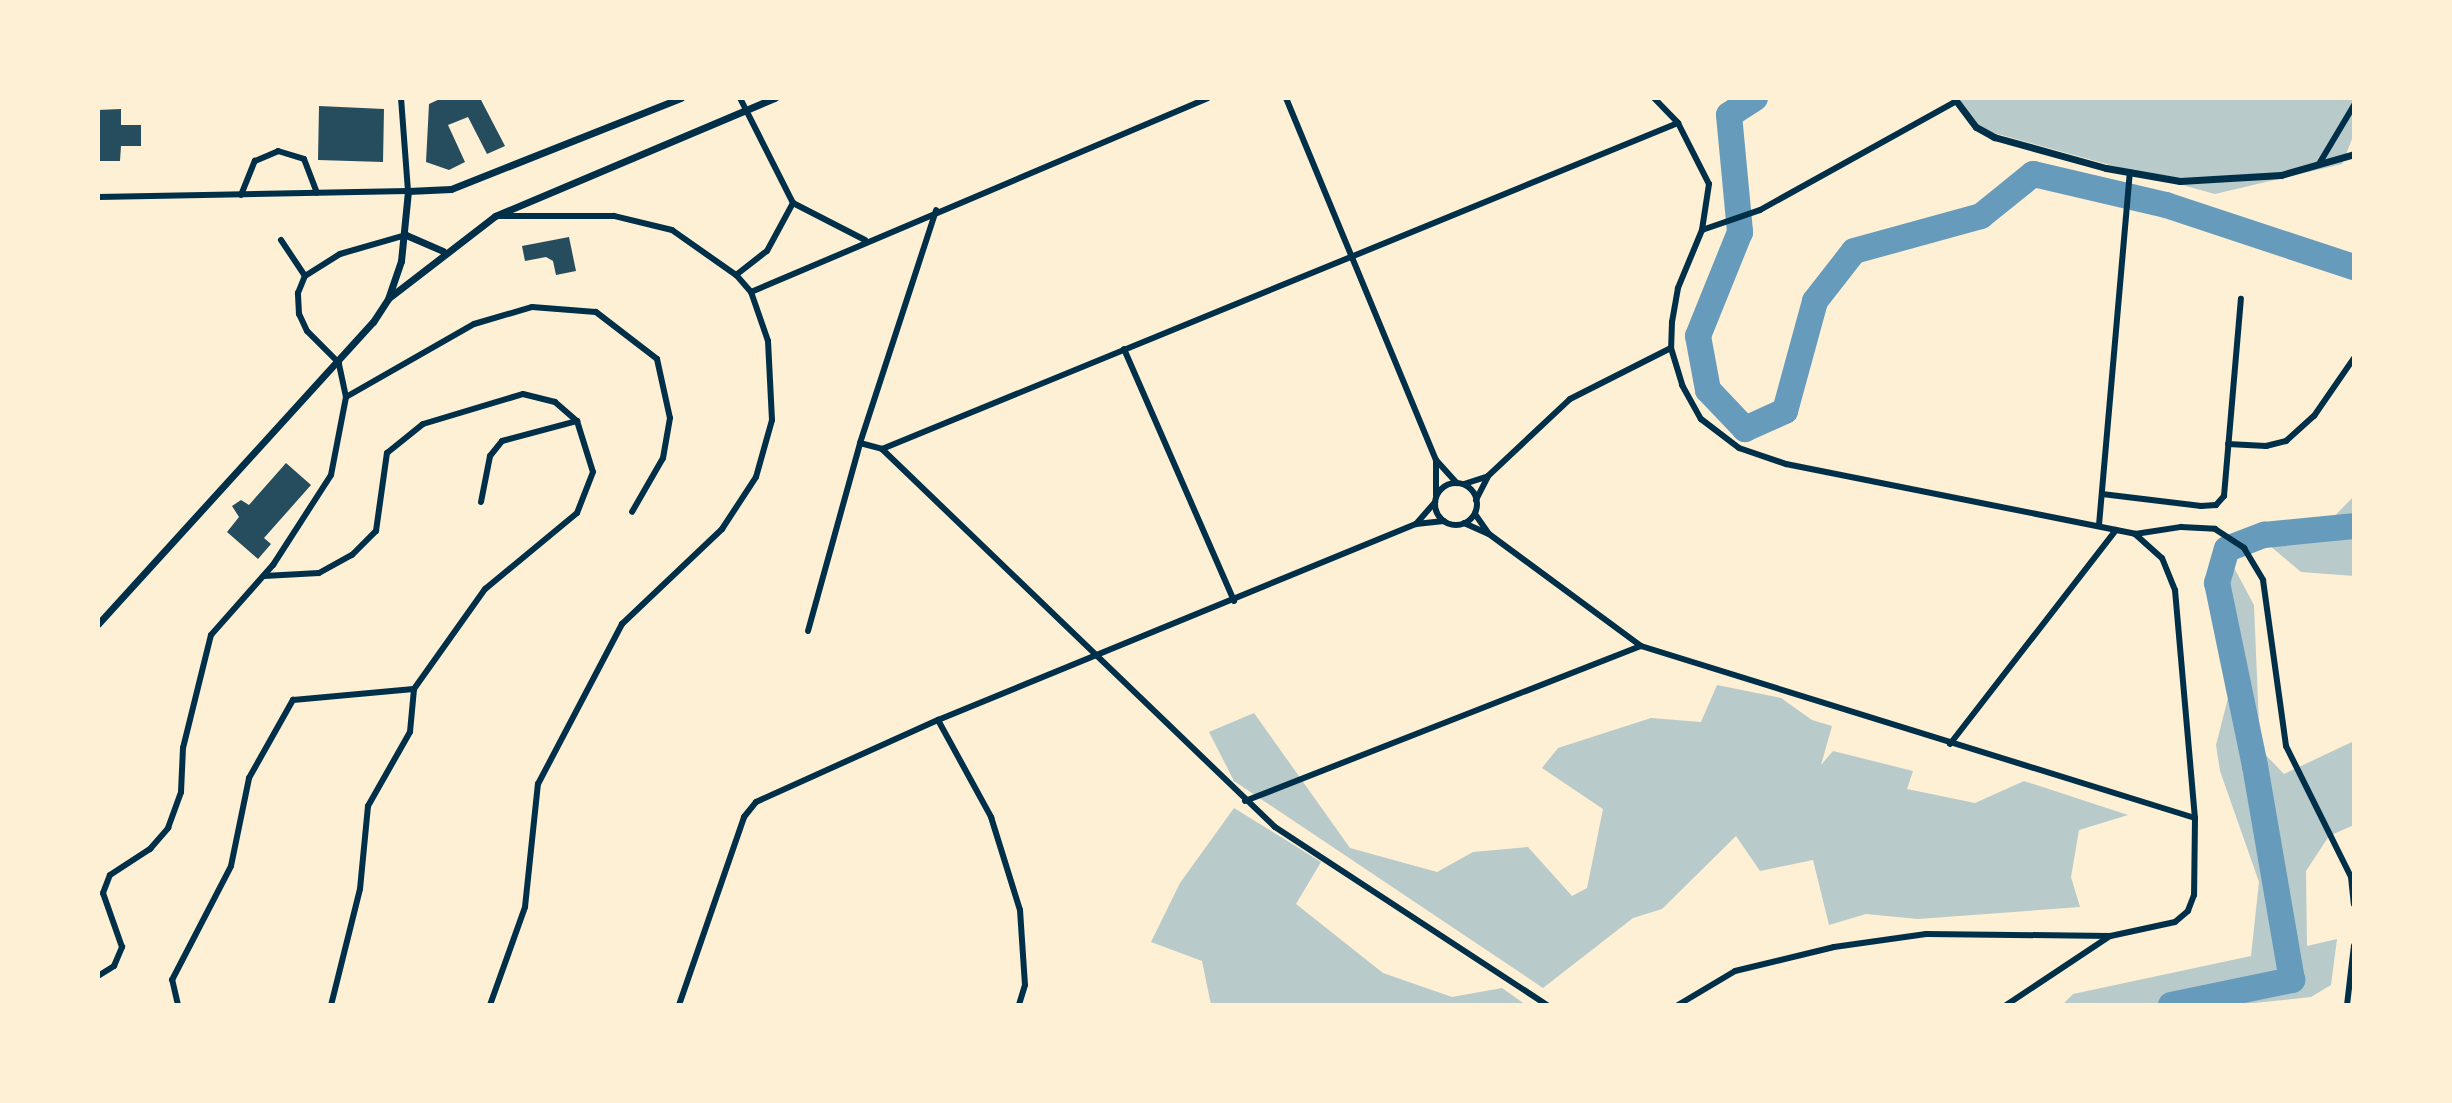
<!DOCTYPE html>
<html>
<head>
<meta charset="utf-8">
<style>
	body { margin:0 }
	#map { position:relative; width:2452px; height:1103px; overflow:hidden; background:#fdf0d5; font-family:Montserrat,sans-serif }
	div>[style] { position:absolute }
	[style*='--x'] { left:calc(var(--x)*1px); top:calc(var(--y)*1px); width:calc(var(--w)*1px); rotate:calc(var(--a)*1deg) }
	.green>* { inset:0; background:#b9caca }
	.river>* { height:26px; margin:-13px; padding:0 13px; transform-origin:13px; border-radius:13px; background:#669bbc }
	.building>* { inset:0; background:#264d5e }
	.minor>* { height:6px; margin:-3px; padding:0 3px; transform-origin:3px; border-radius:3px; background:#003049 }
	.minor>.ring { margin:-3px; padding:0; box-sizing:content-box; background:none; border:6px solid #003049; border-radius:50% }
	.tertiary>* { height:7px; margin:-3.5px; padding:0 3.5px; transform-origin:3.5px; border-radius:3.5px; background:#003049 }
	span { translate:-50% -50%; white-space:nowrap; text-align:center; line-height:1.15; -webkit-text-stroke:6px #fdf0d5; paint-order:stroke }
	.frame { position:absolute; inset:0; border:100px solid #fdf0d5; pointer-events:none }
</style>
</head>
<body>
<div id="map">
	<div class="green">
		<i style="clip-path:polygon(1957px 98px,2354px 98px,2354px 134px,2342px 164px,2215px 194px,1983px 130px)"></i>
		<i style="clip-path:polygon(2354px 496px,2354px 576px,2301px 572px,2263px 540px,2324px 527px)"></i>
		<i style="clip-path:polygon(2212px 553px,2232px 564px,2254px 605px,2260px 749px,2284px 774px,2354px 741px,2354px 825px,2329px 836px,2306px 871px,2307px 946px,2337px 939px,2331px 985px,2311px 997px,2235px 1005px,2062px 1005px,2073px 994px,2251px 956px,2259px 882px,2220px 771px,2216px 745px,2228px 698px,2225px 623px)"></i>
		<i style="clip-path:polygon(1717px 685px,1781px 698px,1812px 720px,1832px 726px,1821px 765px,1833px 751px,1913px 771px,1907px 789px,1975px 803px,2024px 781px,2128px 815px,2079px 830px,2071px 877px,2080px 907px,1918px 919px,1866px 914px,1829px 925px,1813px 860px,1760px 871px,1736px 836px,1662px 909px,1633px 918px,1543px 988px,1234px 781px,1209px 732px,1254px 713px,1350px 848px,1437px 872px,1473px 852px,1528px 847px,1572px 896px,1587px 888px,1603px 809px,1542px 768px,1558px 748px,1651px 718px,1701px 722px)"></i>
		<i style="clip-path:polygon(1234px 808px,1321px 862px,1296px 904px,1383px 973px,1452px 997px,1502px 988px,1526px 1005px,1211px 1005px,1202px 961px,1151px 942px,1180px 883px)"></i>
	</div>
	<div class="river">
		<i style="--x:1755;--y:98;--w:31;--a:147"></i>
		<i style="--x:1729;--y:115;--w:118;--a:84.6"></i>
		<i style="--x:1740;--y:232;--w:112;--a:112"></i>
		<i style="--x:1698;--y:336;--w:55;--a:79.5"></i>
		<i style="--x:1708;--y:390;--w:54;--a:46.5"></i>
		<i style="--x:1745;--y:429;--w:44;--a:-24.2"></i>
		<i style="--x:1785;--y:411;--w:114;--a:-74.7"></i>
		<i style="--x:1815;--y:301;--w:63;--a:-52"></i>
		<i style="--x:1854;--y:251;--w:132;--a:-15.4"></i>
		<i style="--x:1981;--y:216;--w:67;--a:-38.9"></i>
		<i style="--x:2033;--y:174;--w:137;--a:13.1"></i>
		<i style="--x:2166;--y:205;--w:198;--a:18.3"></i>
		<i style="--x:2171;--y:1005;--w:124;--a:-11.7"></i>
		<i style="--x:2292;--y:980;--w:217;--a:-99.8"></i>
		<i style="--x:2255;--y:766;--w:187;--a:-101.7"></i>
		<i style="--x:2217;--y:583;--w:35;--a:-74"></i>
		<i style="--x:2227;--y:549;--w:40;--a:-21"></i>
		<i style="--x:2264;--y:535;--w:90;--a:-5.7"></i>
	</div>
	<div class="building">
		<i style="clip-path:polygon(442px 98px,480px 98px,505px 146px,487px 154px,468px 117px,448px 125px,465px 162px,449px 170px,426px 162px,429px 104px)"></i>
		<i style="clip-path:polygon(319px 106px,384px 109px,383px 162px,318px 160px)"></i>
		<i style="clip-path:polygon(121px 109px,121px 125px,141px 125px,141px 146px,121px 146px,120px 161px,98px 161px,98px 110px)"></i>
		<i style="clip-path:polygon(569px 237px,576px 271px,556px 275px,553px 261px,546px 257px,525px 261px,522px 246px)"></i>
		<i style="clip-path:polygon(286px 463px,311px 485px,264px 538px,271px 544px,258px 559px,227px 532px,239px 517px,232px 506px,241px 500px,249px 505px)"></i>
	</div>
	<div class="minor">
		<i style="--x:740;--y:98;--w:118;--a:63.2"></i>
		<i style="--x:793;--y:203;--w:81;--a:27.2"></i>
		<i style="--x:1286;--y:98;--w:392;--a:67.5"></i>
		<i style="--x:1436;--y:460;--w:35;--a:90"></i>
		<i style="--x:1654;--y:98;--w:35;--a:46"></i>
		<i style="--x:1678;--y:123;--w:68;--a:63.1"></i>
		<i style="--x:1709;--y:184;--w:47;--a:98.7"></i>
		<i style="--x:1702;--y:230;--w:63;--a:112.5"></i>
		<i style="--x:1678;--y:288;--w:35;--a:100"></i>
		<i style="--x:1672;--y:322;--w:26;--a:92"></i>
		<i style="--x:1671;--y:348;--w:39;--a:73"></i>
		<i style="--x:1682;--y:385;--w:39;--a:61"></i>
		<i style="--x:1701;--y:419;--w:48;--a:37.3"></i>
		<i style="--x:1739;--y:448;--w:50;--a:18.8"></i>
		<i style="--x:1786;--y:464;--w:356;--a:11.3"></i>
		<i style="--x:2135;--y:534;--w:36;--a:42"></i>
		<i style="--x:2162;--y:558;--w:35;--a:68"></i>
		<i style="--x:2175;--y:590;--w:229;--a:85"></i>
		<i style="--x:2195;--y:818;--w:77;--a:90.7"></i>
		<i style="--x:2194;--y:895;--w:17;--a:111"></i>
		<i style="--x:2188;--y:911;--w:17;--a:140"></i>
		<i style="--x:2175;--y:922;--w:66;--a:167.8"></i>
		<i style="--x:2110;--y:936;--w:125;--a:146.4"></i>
		<i style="--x:2319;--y:164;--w:69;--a:-59.3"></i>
		<i style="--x:241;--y:195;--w:37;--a:-68"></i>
		<i style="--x:255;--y:161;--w:25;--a:-23"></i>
		<i style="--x:278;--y:151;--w:27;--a:17"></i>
		<i style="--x:304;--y:159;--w:36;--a:69"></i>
		<i style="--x:98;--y:197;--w:310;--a:-1.1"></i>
		<i style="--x:408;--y:191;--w:93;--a:-94.3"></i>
		<i style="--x:1702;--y:230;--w:61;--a:-19"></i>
		<i style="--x:1760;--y:210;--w:223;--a:-29"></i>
		<i style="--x:281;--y:240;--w:43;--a:56.3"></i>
		<i style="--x:736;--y:275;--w:39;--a:-38"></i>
		<i style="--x:767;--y:251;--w:55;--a:-61.6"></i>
		<i style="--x:751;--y:292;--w:496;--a:-23"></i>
		<i style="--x:1124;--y:349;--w:275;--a:66.4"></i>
		<i style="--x:346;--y:397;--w:147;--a:-29.7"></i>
		<i style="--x:474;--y:324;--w:60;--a:-16.3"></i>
		<i style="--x:532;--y:307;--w:64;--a:4.5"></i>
		<i style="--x:596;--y:312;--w:77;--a:37.6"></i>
		<i style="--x:657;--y:359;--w:60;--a:77.6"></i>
		<i style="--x:670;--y:418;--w:41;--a:99.9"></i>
		<i style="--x:663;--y:458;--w:62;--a:119.9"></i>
		<i style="--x:860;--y:443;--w:23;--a:15"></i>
		<i style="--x:882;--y:449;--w:860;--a:-22.27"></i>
		<i style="--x:2228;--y:444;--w:38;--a:3"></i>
		<i style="--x:2266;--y:446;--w:21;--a:-14"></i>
		<i style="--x:2286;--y:441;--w:38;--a:-42"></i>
		<i style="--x:2314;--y:416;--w:70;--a:-55.4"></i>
		<i style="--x:882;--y:449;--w:545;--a:43.89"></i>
		<i style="--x:1275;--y:827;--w:325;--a:33.2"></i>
		<i style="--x:1436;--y:460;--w:31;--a:48"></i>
		<i class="ring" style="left:1435px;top:483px;width:36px;height:36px"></i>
		<i style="--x:1464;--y:484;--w:25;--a:-18"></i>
		<i style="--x:2102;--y:494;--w:100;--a:6.9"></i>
		<i style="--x:2201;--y:506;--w:15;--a:-4"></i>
		<i style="--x:2216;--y:505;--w:12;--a:-48"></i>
		<i style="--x:2224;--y:496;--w:198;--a:-85.1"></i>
		<i style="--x:1476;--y:500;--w:27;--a:-63"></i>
		<i style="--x:1488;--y:476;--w:112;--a:-43.2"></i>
		<i style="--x:1570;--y:399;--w:113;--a:-26.8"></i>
		<i style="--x:481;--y:502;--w:47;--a:-78.9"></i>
		<i style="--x:490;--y:456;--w:19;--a:-51"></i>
		<i style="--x:502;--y:441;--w:78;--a:-14.9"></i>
		<i style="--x:1475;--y:514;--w:24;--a:55"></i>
		<i style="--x:1489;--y:534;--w:189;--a:36.4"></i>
		<i style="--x:1641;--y:646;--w:580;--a:17.25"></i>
		<i style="--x:1464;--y:523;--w:27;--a:24"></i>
		<i style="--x:1416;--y:524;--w:29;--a:-49"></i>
		<i style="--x:2099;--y:525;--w:354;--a:-85"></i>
		<i style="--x:2135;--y:534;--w:47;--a:-8.7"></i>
		<i style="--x:2181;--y:527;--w:34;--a:3"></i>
		<i style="--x:2215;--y:529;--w:35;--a:33"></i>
		<i style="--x:2244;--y:548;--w:37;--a:59"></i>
		<i style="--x:2263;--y:580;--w:168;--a:82.1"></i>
		<i style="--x:2286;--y:746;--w:146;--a:63.6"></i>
		<i style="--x:2351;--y:877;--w:27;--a:84"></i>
		<i style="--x:264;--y:576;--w:55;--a:-3.1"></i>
		<i style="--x:319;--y:573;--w:38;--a:-29"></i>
		<i style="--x:352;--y:555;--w:34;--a:-45"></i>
		<i style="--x:376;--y:531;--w:79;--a:-82"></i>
		<i style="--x:387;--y:453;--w:46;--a:-38.9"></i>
		<i style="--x:423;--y:424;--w:104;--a:-16.7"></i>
		<i style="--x:523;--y:394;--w:33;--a:14"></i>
		<i style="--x:555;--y:402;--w:29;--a:41"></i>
		<i style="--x:577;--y:421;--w:53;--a:72.6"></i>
		<i style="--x:593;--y:472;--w:44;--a:111.3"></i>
		<i style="--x:577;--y:513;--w:119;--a:140.4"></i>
		<i style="--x:485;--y:589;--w:123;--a:125.4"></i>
		<i style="--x:414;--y:689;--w:43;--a:95.3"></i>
		<i style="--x:410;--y:732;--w:85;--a:119.6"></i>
		<i style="--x:368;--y:806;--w:83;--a:95.5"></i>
		<i style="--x:360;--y:889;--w:120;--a:104"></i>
		<i style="--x:808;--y:631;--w:195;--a:-74.5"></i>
		<i style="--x:860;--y:443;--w:245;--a:-71.9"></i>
		<i style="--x:938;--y:720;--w:111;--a:61.3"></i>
		<i style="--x:991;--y:817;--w:97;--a:72.7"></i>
		<i style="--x:1020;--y:910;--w:75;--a:86.2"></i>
		<i style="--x:1025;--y:985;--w:21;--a:107"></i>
		<i style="--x:1950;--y:744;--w:271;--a:-52.2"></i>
		<i style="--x:1245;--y:801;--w:425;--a:-21.4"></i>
		<i style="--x:98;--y:976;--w:19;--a:-32"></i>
		<i style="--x:114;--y:966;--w:21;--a:-67"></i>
		<i style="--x:122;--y:947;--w:57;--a:-109.4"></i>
		<i style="--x:103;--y:893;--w:19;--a:-69"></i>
		<i style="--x:110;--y:875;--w:48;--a:-33"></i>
		<i style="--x:150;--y:849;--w:28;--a:-49"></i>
		<i style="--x:168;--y:828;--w:38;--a:-70"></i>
		<i style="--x:181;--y:792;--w:44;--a:-87.4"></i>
		<i style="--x:183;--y:748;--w:116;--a:-76.1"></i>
		<i style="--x:211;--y:635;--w:94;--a:-48.5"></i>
		<i style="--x:273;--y:565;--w:107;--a:-57.2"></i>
		<i style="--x:331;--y:475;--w:79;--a:-79.1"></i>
		<i style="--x:346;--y:397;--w:35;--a:-102"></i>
		<i style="--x:339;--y:363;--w:45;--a:-135"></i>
		<i style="--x:307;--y:331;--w:19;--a:-115"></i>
		<i style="--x:299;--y:314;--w:21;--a:-93"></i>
		<i style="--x:298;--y:293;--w:18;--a:-68"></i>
		<i style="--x:305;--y:276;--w:41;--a:-32.2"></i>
		<i style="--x:340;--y:254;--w:69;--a:-16.1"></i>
		<i style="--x:178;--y:1005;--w:26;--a:-103"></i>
		<i style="--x:172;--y:980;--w:128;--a:-62.6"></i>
		<i style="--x:231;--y:866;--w:90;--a:-78.4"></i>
		<i style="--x:249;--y:778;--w:90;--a:-60.6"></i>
		<i style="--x:293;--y:700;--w:121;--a:-5.2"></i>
		<i style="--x:490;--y:1005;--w:104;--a:-70.3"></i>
		<i style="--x:525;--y:907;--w:124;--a:-84"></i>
		<i style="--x:538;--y:784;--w:181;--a:-62.3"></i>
		<i style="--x:622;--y:624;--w:138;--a:-43.5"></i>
		<i style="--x:722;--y:529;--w:62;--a:-56.8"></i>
		<i style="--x:756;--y:477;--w:59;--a:-74.3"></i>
		<i style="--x:772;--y:420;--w:79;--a:-92.9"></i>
		<i style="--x:768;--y:341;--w:52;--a:-109.1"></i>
		<i style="--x:751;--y:292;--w:23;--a:-131"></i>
		<i style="--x:736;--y:275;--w:78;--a:-144.9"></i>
		<i style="--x:672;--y:230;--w:60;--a:-166.4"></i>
		<i style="--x:614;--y:216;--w:115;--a:180"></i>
		<i style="--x:679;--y:1005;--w:199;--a:-70.9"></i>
		<i style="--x:744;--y:817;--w:19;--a:-51"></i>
		<i style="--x:756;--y:802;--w:200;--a:-24.3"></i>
		<i style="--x:938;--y:720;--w:517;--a:-22.3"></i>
		<i style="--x:1416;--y:524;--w:28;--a:-6"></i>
		<i style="--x:1678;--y:1005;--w:66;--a:-30.8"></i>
		<i style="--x:1735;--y:971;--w:102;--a:-13.6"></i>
		<i style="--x:1834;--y:947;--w:93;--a:-8"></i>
		<i style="--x:1926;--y:934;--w:184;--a:0.6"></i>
		<i style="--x:2347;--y:1005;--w:60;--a:-83.3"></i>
	</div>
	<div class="tertiary">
		<i style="--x:1954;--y:98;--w:36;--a:53"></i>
		<i style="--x:1976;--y:127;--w:21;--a:29"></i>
		<i style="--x:1994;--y:137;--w:116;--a:15.5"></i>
		<i style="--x:2106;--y:168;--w:75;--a:10"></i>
		<i style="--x:2180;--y:181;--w:101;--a:-3.4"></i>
		<i style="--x:2281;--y:175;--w:76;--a:-16"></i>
		<i style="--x:406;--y:235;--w:40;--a:23.4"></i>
		<i style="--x:390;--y:297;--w:133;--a:-37.6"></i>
		<i style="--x:495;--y:216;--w:304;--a:-22.9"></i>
		<i style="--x:98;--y:624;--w:408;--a:-47.7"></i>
		<i style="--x:373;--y:322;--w:27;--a:-57"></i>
		<i style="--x:388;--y:299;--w:40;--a:-71.1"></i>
		<i style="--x:401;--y:261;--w:70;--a:-84.3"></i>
		<i style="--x:408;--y:191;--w:43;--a:-2.7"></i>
		<i style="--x:451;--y:189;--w:247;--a:-21.6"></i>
	</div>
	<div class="frame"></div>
</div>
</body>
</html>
